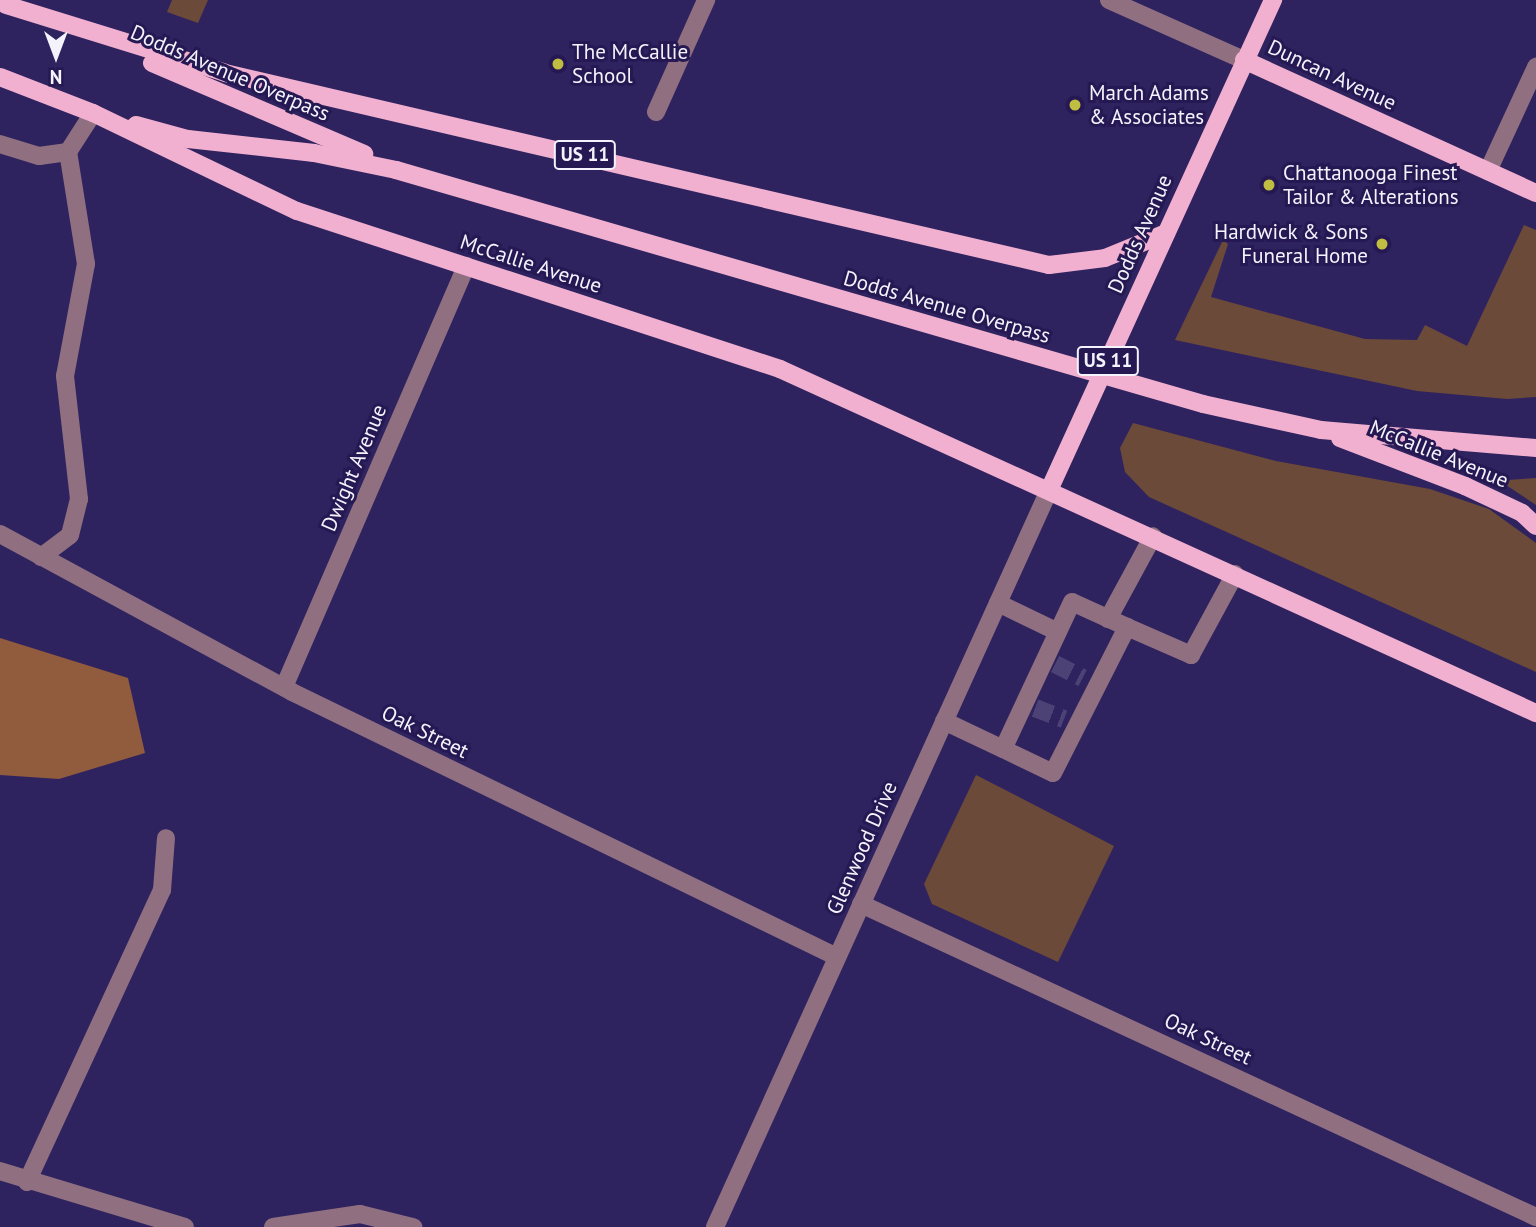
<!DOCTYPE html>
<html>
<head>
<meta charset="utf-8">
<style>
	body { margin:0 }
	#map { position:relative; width:1536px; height:1227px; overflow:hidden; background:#2f235f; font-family:"PT Sans",sans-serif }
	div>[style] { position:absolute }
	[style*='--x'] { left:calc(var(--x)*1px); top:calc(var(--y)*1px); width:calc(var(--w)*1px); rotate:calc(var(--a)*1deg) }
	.green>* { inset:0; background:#6c4a39 }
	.forest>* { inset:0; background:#915b3e }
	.minor-tunnel>* { height:18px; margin-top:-9px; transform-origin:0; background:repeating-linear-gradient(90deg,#4d4276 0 18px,transparent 0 27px) }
	.minor>* { height:18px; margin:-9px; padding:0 9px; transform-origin:9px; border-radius:9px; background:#907080 }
	.major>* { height:18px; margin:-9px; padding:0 9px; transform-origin:9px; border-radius:9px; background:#f2b0d0 }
	.dots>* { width:19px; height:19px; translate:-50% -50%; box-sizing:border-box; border:4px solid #261853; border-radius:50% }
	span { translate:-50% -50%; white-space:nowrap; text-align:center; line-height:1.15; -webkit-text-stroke:6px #261853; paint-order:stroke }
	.shield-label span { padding:2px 5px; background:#261853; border:2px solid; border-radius:5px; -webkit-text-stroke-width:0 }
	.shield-label { font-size:19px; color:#f4f3fb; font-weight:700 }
	.poi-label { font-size:21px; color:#f4f3fb }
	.left { translate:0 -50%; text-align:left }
	.right { translate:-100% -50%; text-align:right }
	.street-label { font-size:21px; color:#f4f3fb }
	.north { position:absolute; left:21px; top:21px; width:70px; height:70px; -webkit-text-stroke:5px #261853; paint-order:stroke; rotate:180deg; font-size:19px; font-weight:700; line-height:28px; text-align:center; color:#f4f3fb }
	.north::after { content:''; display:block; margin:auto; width:24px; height:32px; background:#f4f3fb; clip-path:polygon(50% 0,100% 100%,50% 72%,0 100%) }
</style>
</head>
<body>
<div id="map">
	<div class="green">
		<i style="clip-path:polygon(172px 0,208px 0,198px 23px,167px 12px)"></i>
		<i style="clip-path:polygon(1524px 225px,1536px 230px,1536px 397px,1507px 399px,1417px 391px,1175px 340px,1223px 240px,1228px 244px,1211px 297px,1365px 339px,1417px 340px,1425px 325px,1467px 346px)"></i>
		<i style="clip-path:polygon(1133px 423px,1276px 461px,1430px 489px,1489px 509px,1536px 543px,1536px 672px,1149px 497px,1125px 472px,1120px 448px)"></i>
		<i style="clip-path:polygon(1536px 478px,1536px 505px,1506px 485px,1508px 480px)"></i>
		<i style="clip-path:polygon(976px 775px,1114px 846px,1058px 962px,932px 904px,924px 884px)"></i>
	</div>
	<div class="forest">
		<i style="clip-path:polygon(0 638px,128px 678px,145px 753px,59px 779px,0 775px)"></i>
	</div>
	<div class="minor-tunnel">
		<i style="--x:1055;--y:664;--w:31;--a:27"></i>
		<i style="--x:1035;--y:708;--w:31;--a:21"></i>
	</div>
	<div class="minor">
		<i style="--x:1109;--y:0;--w:148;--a:24"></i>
		<i style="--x:656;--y:112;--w:123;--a:-65.9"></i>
		<i style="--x:0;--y:144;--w:41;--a:17.1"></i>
		<i style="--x:39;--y:156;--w:29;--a:-8"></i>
		<i style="--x:68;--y:152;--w:46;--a:-57.3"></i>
		<i style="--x:1488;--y:171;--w:115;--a:-65.2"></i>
		<i style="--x:0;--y:534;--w:332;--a:28.4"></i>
		<i style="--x:292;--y:692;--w:606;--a:25.93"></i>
		<i style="--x:41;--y:557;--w:36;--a:-37"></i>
		<i style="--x:70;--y:535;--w:37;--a:-76"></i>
		<i style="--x:79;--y:499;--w:124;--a:-96.5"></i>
		<i style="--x:65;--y:376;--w:114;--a:-79.4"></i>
		<i style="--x:86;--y:264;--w:113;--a:-99.1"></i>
		<i style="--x:998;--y:603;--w:64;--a:25.8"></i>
		<i style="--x:1108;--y:619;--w:94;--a:-61.5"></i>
		<i style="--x:1127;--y:627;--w:70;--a:23.6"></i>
		<i style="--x:1191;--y:655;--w:92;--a:-61.5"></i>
		<i style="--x:284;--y:687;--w:459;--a:-66.6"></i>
		<i style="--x:944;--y:721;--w:65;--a:25.4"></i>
		<i style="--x:1003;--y:749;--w:55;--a:25.6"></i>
		<i style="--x:1053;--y:773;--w:164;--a:-63.1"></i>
		<i style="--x:1127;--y:627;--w:60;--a:-155.6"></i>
		<i style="--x:1072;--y:602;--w:162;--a:115.1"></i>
		<i style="--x:861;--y:904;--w:744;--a:24.88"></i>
		<i style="--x:0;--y:1171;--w:193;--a:16.8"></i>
		<i style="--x:27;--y:1182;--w:322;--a:-65.2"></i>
		<i style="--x:162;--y:890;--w:52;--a:-85.6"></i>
		<i style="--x:273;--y:1227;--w:88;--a:-8.5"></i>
		<i style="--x:360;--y:1214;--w:55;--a:13.8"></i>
		<i style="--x:715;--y:1227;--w:811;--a:-65.61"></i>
	</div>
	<div class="major">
		<i style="--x:6;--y:5;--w:229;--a:17.2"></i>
		<i style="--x:225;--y:73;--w:846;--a:13.12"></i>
		<i style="--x:1049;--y:265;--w:56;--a:-7.1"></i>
		<i style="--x:1105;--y:258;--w:66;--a:-22.3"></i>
		<i style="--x:1244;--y:60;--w:321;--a:24.5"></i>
		<i style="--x:152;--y:63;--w:231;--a:23.2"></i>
		<i style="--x:0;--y:77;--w:100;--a:21.2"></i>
		<i style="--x:93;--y:113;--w:226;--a:25.7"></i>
		<i style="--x:297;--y:211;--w:508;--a:18.11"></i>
		<i style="--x:780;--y:369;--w:831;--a:24.47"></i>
		<i style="--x:136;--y:125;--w:54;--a:15.1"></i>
		<i style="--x:188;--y:139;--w:127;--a:6.3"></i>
		<i style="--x:314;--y:153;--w:84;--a:11.7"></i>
		<i style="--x:396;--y:170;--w:840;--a:16.17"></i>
		<i style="--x:1203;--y:404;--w:121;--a:12.4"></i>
		<i style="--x:1321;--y:430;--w:216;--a:4.8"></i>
		<i style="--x:1340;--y:438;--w:134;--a:21"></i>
		<i style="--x:1465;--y:486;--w:63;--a:25.3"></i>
		<i style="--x:1522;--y:513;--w:19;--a:43"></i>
		<i style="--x:1050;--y:488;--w:537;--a:-65.44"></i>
	</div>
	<div class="dots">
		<i style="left:558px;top:64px;background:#c0be40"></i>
		<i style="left:1075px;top:105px;background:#c0be40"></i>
		<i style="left:1269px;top:185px;background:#c0be40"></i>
		<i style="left:1382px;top:244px;background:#c0be40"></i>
	</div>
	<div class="shield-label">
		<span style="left:585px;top:155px">US 11</span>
		<span style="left:1108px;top:361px">US 11</span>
	</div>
	<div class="poi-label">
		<span class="left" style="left:572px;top:64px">The McCallie<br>School</span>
		<span class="left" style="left:1089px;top:105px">March Adams<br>&amp; Associates</span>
		<span class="left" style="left:1283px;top:185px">Chattanooga Finest<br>Tailor &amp; Alterations</span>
		<span class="right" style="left:1368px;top:244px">Hardwick &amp; Sons<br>Funeral Home</span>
	</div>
	<div class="street-label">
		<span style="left:230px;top:73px;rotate:23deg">Dodds Avenue Overpass</span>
		<span style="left:1332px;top:75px;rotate:25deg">Duncan Avenue</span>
		<span style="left:1140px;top:234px;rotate:-66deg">Dodds Avenue</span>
		<span style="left:531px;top:264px;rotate:18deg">McCallie Avenue</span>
		<span style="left:947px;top:307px;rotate:16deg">Dodds Avenue Overpass</span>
		<span style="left:1439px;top:454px;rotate:22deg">McCallie Avenue</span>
		<span style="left:354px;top:468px;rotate:-67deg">Dwight Avenue</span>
		<span style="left:425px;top:732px;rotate:26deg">Oak Street</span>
		<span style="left:862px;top:848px;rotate:-66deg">Glenwood Drive</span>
		<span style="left:1208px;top:1039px;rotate:25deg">Oak Street</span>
	</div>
	<div class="north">N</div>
</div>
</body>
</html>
